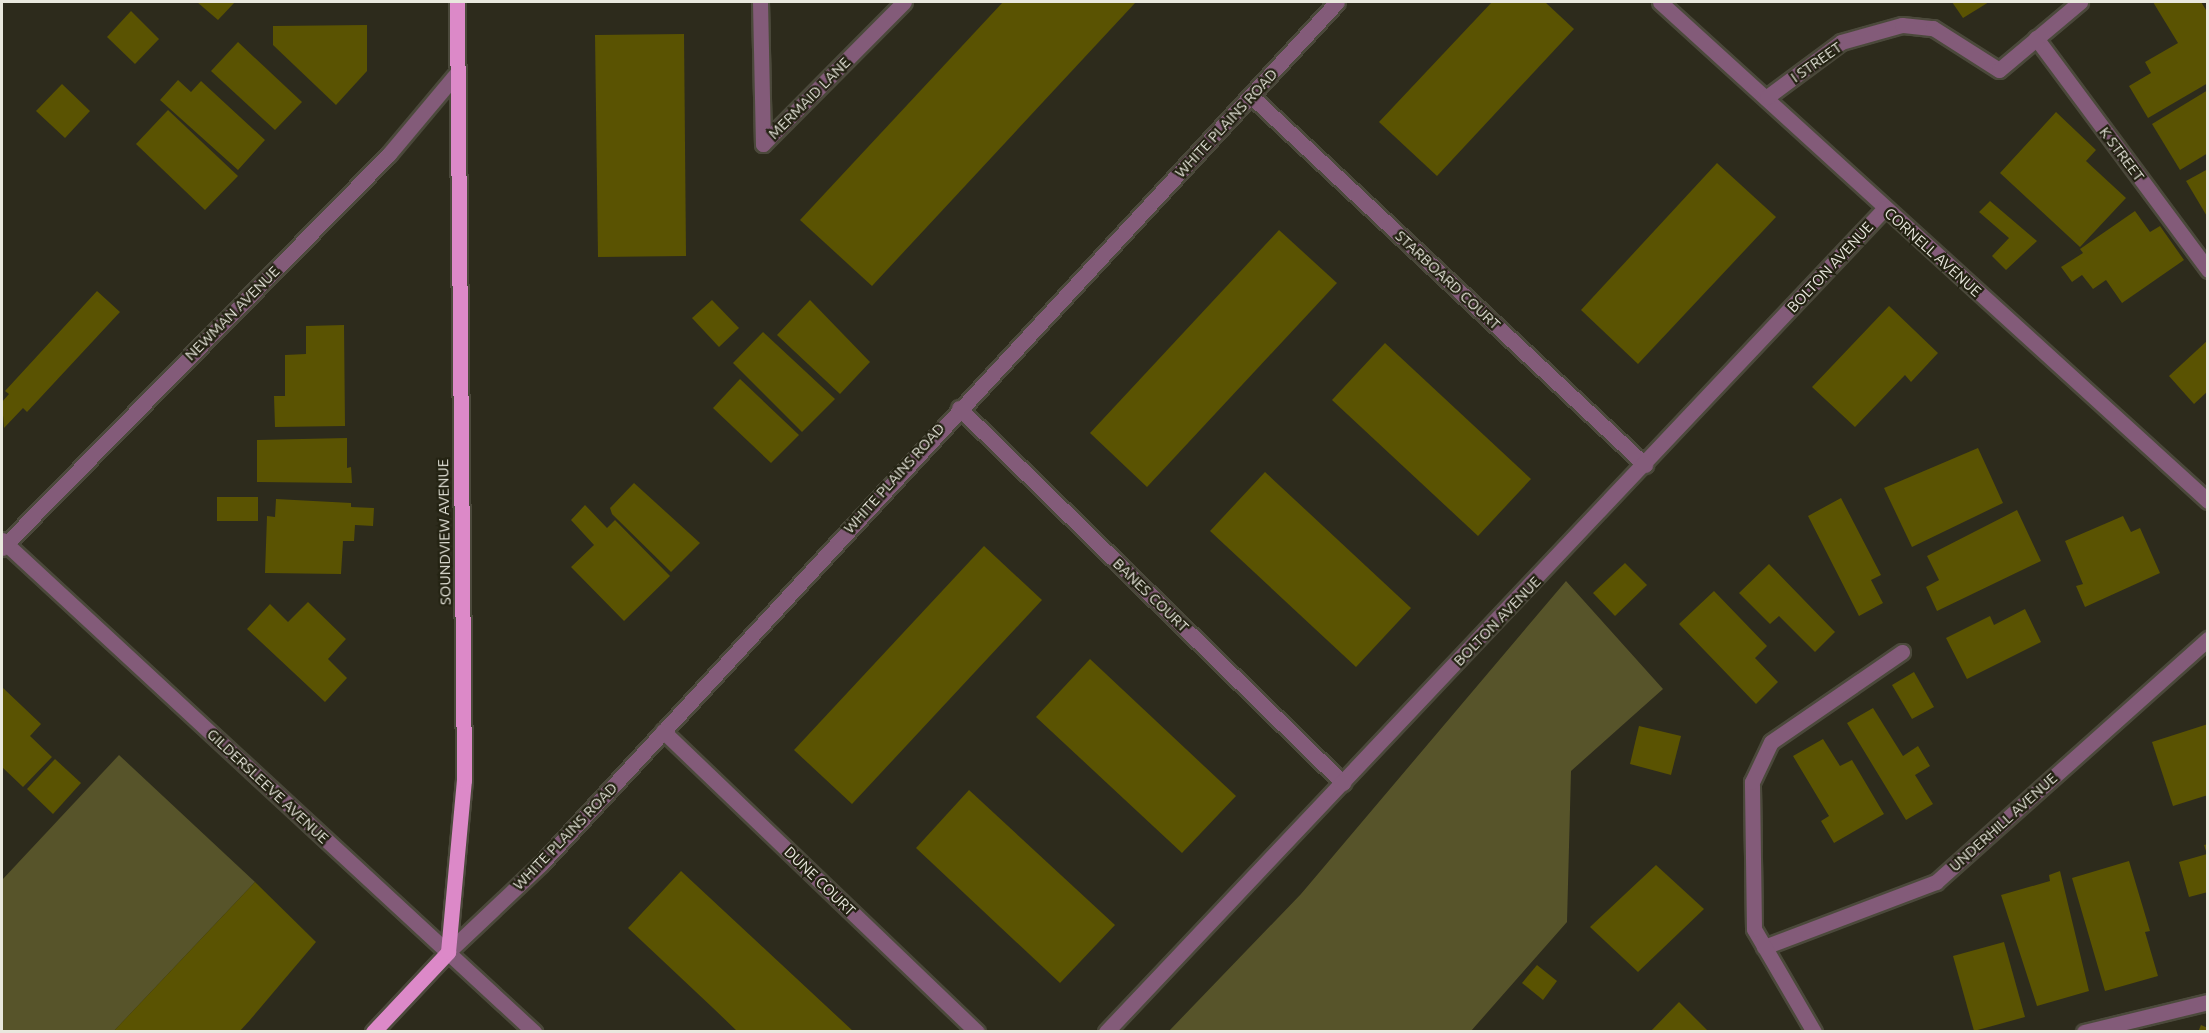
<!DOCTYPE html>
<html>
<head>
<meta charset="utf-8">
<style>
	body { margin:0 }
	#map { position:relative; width:2209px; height:1033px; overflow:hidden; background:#2d2b1c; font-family:Ubuntu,sans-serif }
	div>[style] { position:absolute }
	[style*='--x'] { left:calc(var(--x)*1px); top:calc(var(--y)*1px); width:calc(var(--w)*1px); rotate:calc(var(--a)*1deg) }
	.green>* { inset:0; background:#57542a }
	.building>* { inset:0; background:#5a5302 }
	.roads { filter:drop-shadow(2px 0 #4b493b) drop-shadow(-2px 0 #4b493b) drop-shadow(0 2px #4b493b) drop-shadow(0 -2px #4b493b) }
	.minor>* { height:15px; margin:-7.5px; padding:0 7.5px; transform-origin:7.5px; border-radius:7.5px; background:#835b79 }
	.major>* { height:15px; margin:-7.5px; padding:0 7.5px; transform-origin:7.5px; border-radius:7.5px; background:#dc89c8 }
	span { translate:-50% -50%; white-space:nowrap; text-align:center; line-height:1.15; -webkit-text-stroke:4.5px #232212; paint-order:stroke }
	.street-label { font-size:15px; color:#e9e8de }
	.frame { position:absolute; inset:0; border:3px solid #e9e8de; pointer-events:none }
</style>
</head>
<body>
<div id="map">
	<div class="green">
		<i style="clip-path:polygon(1566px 581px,1663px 689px,1571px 771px,1567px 922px,1471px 1031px,1169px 1031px,1301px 894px)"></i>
		<i style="clip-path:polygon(119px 755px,255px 882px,114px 1031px,2px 1032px,2px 880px)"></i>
	</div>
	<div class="building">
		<i style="clip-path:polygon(197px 2px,235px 2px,218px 20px)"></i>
		<i style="clip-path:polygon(1003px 2px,1136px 2px,872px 286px,800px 220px)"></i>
		<i style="clip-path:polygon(1492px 2px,1545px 2px,1574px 29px,1437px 176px,1379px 122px)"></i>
		<i style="clip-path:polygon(1952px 2px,1989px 2px,1963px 18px)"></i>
		<i style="clip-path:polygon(2153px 2px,2201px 2px,2208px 13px,2208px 83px,2148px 118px,2129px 86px,2151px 73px,2145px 62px,2178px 43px)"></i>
		<i style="clip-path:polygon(131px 11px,159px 39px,135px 64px,107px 37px)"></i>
		<i style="clip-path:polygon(367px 25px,367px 71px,336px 105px,273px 45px,273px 26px)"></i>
		<i style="clip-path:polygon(684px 34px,686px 256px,598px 257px,595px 35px)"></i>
		<i style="clip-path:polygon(238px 42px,302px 102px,275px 130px,211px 71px)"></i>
		<i style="clip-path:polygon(178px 80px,191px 92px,201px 81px,265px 140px,238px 170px,160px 100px)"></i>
		<i style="clip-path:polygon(62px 84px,90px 111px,65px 138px,36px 111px)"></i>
		<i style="clip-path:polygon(2208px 90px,2208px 153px,2180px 170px,2152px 124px)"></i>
		<i style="clip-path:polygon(168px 110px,238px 176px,205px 210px,136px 144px)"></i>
		<i style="clip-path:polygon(2056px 112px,2096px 150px,2086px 161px,2126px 198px,2080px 247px,2000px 173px)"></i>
		<i style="clip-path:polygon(1717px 163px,1776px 217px,1638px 364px,1581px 310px)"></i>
		<i style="clip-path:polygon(2208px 169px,2208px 218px,2186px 181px)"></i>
		<i style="clip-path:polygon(1990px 201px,2037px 241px,2006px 270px,1992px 256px,2009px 238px,1979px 212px)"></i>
		<i style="clip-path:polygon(2135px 211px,2150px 232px,2160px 226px,2184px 260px,2122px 303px,2106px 280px,2093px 289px,2082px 275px,2072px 282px,2061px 267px,2083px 253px,2080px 249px)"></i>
		<i style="clip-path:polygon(1279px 230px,1337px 283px,1147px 487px,1090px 433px)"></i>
		<i style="clip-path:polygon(97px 291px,120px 312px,27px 412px,23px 408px,4px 428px,2px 402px,9px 394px,5px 391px)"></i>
		<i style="clip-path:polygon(712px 300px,739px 328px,719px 347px,692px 318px)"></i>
		<i style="clip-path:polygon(810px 300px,870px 362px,840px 394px,777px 335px)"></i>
		<i style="clip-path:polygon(1889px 306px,1938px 353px,1911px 382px,1905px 375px,1855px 427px,1812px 387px)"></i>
		<i style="clip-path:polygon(344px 325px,345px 426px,275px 427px,274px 396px,285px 396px,285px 355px,306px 354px,306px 326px)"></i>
		<i style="clip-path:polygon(763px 332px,835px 399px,802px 432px,733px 363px)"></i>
		<i style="clip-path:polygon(2208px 340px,2208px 391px,2194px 404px,2169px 376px)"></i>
		<i style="clip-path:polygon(1385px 343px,1531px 479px,1478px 536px,1332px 400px)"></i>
		<i style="clip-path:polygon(740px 379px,799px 435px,771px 463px,713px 408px)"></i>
		<i style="clip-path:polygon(347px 438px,347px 468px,351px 467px,352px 483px,257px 482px,257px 440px)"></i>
		<i style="clip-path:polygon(1978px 448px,2003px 503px,1912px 547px,1884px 488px)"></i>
		<i style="clip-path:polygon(1265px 472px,1411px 608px,1356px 667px,1210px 531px)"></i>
		<i style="clip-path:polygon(634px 483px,700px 543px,671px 572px,612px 514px,610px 508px)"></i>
		<i style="clip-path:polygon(217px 497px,258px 497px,258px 521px,217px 521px)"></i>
		<i style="clip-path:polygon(1841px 498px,1881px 575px,1871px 580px,1883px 603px,1859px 616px,1808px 516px)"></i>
		<i style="clip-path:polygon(276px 499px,351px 503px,351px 507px,374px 508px,373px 526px,355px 525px,354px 541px,343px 541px,341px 574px,265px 573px,267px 516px,275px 517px)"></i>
		<i style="clip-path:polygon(585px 505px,607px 528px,615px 520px,670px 576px,624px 621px,571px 567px,594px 545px,571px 520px)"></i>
		<i style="clip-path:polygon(2017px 510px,2041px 561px,1937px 611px,1926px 587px,1939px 580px,1927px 556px)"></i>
		<i style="clip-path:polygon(2123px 516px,2131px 532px,2140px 528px,2160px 573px,2085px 607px,2076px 586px,2083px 584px,2065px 541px)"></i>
		<i style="clip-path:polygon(984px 546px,1042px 600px,852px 804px,794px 750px)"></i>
		<i style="clip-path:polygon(1625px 563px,1647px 585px,1615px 616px,1593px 593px)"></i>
		<i style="clip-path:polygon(1769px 564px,1835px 632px,1815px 652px,1779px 616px,1770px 624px,1739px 593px)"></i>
		<i style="clip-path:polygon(1714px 591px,1767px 646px,1755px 658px,1778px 682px,1756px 704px,1679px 624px)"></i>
		<i style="clip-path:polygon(308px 602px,346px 639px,328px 659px,347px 678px,325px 702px,247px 629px,270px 604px,288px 622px)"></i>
		<i style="clip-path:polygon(2025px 609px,2041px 642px,1967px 679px,1946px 638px,1990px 616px,1994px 625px)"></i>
		<i style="clip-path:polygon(1090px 659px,1236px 796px,1182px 853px,1036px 717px)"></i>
		<i style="clip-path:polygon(1914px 672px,1934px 707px,1912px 719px,1892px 685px)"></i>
		<i style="clip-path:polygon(2px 687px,41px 724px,30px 736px,52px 757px,23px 787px,2px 767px)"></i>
		<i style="clip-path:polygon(1873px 708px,1903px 756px,1918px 746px,1930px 766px,1915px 775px,1933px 804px,1906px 820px,1847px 723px)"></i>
		<i style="clip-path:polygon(2208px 724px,2208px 795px,2173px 806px,2152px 742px)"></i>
		<i style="clip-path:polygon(1639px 726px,1681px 736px,1671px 775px,1630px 764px)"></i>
		<i style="clip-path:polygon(1823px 739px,1840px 766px,1852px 760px,1884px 814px,1834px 843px,1821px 821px,1829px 816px,1793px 756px)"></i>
		<i style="clip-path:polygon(55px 759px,81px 783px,53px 814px,27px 789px)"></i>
		<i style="clip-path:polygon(969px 790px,1115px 925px,1060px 983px,916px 848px)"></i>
		<i style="clip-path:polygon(2208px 844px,2208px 892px,2189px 897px,2179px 862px,2207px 854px,2204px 845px)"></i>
		<i style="clip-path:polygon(2129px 861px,2150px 931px,2145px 932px,2158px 976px,2105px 991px,2072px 878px)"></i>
		<i style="clip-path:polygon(1656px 865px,1704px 909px,1638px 972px,1590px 927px)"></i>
		<i style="clip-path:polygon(681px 871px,767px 951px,854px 1032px,738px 1032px,713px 1008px,628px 928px)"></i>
		<i style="clip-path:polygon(2060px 871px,2089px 991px,2037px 1006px,2001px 895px,2050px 881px,2049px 875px)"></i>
		<i style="clip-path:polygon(255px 882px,316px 942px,250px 1020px,239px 1032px,113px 1032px)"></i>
		<i style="clip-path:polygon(2004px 942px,2025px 1017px,1974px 1031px,1953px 956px)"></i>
		<i style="clip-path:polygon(1537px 965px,1557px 981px,1543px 1000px,1522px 983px)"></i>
		<i style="clip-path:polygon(1679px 1002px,1709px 1032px,1650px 1032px)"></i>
		<i style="clip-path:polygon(2201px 1025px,2208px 1028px,2208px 1032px,2198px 1032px)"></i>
	</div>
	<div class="roads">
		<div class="minor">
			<i style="--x:760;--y:2;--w:142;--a:88.8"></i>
			<i style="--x:763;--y:144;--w:200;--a:-45.2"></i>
			<i style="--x:1660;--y:2;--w:741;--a:42.32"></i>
			<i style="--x:2036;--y:38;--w:289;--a:53.4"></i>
			<i style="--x:1251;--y:96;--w:540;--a:43.12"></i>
			<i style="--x:1767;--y:97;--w:92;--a:-36.6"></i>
			<i style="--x:1841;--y:42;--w:63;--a:-15.6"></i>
			<i style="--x:1902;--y:25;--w:31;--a:6"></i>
			<i style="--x:1933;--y:28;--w:78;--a:32.5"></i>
			<i style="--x:1999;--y:70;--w:106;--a:-40"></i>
			<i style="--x:959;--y:408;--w:537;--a:44.32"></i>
			<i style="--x:2;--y:540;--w:725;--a:42.76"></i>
			<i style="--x:2;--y:548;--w:552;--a:-45.51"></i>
			<i style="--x:389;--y:154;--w:106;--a:-50"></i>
			<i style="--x:663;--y:731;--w:435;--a:43.8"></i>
			<i style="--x:1764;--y:947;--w:184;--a:-20.7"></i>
			<i style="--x:1936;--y:882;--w:365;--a:-41.8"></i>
			<i style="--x:448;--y:952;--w:128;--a:-43.4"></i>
			<i style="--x:541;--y:864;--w:1173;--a:-47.28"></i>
			<i style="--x:1106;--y:1032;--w:1134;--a:-46.61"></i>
			<i style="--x:1814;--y:1032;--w:119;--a:-120.2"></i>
			<i style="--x:1754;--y:929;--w:147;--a:-90.8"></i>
			<i style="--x:1752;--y:782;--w:44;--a:-64.6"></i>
			<i style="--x:1771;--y:742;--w:159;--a:-34.5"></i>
			<i style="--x:2084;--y:1032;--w:128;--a:-13.6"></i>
		</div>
		<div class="major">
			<i style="--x:373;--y:1032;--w:110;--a:-46.8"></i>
			<i style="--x:448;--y:952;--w:173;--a:-84.7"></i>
			<i style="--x:464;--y:780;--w:778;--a:-90.52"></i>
		</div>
	</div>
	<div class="street-label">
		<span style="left:1816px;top:62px;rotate:-35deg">I STREET</span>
		<span style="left:809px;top:98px;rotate:-45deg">MERMAID LANE</span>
		<span style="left:1226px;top:123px;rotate:-47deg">WHITE PLAINS ROAD</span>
		<span style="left:2122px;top:154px;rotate:53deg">K STREET</span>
		<span style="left:1933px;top:252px;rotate:42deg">CORNELL AVENUE</span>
		<span style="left:1830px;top:267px;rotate:-47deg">BOLTON AVENUE</span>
		<span style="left:1448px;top:280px;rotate:43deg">STARBOARD COURT</span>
		<span style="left:232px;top:313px;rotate:-45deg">NEWMAN AVENUE</span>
		<span style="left:894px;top:478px;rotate:-48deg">WHITE PLAINS ROAD</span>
		<span style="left:444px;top:532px;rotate:-91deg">SOUNDVIEW AVENUE</span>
		<span style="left:1151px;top:595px;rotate:44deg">BANES COURT</span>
		<span style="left:1497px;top:621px;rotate:-46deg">BOLTON AVENUE</span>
		<span style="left:268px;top:786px;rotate:43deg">GILDERSLEEVE AVENUE</span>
		<span style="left:2003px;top:822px;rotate:-42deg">UNDERHILL AVENUE</span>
		<span style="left:565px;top:836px;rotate:-46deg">WHITE PLAINS ROAD</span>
		<span style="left:820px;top:881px;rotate:44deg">DUNE COURT</span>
	</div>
	<div class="frame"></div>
</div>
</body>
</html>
